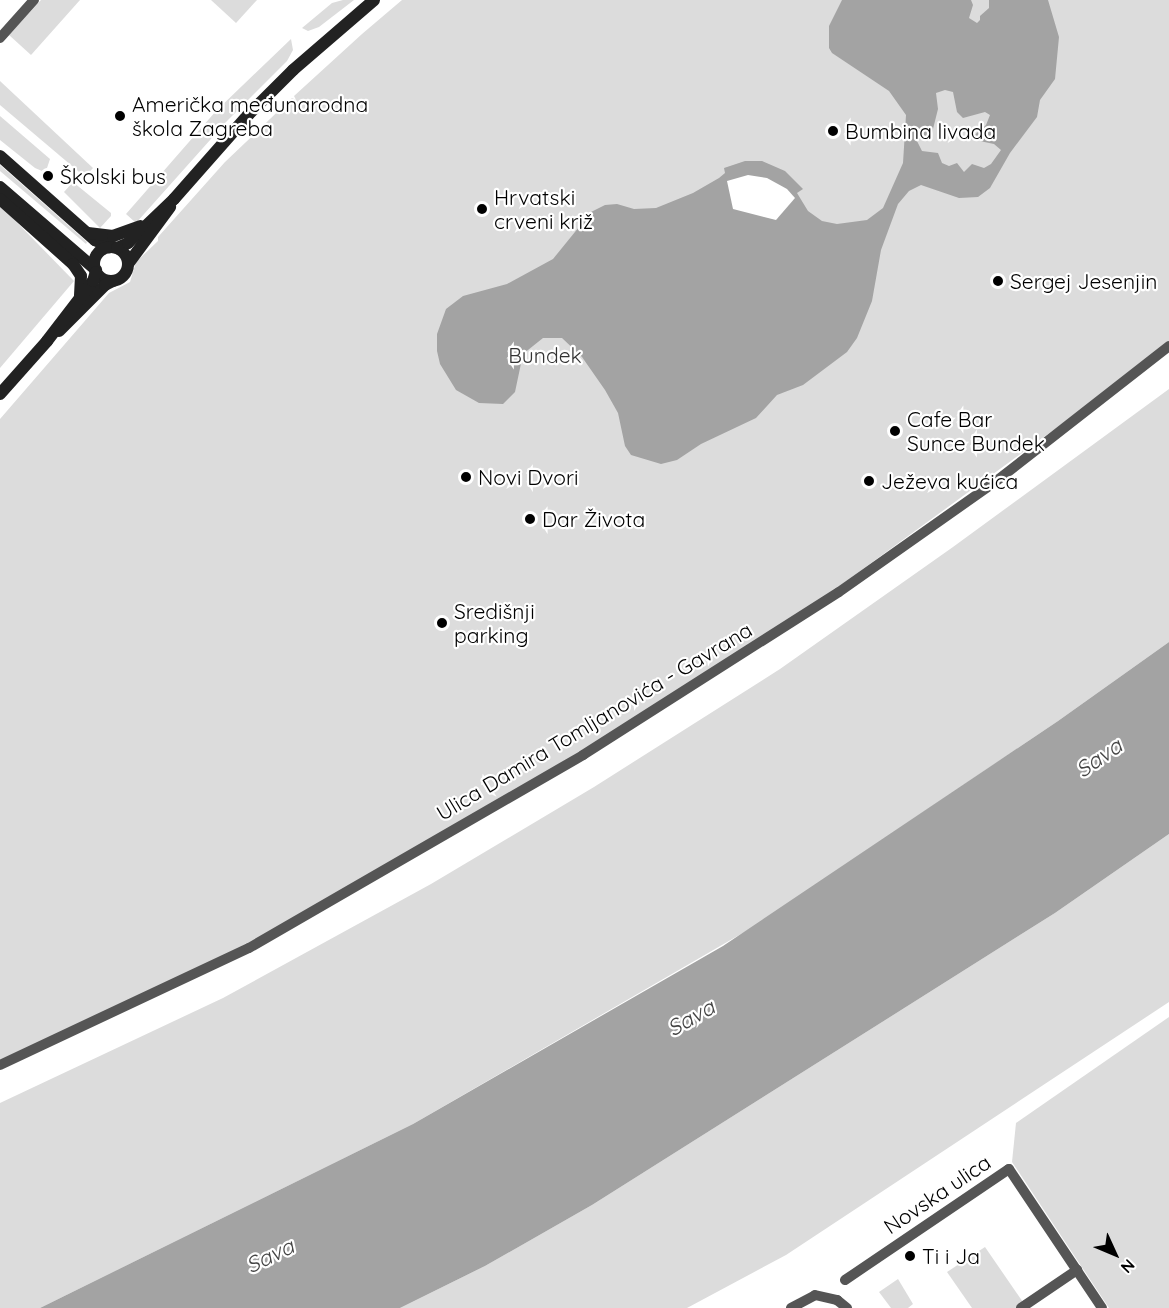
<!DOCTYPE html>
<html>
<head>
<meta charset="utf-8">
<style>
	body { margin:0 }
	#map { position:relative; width:1169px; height:1308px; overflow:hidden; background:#fff; font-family:Quicksand,sans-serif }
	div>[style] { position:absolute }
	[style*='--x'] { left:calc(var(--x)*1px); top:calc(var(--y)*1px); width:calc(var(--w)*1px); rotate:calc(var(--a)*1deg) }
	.green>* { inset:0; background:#dcdcdc }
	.water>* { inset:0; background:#a3a3a3 }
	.pier>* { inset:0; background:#fff }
	.street>* { height:10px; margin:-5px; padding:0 5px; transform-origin:5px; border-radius:5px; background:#555 }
	.secondary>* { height:12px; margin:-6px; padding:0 6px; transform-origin:6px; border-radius:6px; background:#222 }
	.secondary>.ring { margin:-6px; padding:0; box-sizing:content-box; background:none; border:12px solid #222; border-radius:50% }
	.dots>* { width:16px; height:16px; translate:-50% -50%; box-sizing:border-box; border:3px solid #fff; border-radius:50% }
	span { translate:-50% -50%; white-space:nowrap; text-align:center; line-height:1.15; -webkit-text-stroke:4.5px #fff; paint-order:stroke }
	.poi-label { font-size:21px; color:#000 }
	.left { translate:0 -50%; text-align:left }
	.park-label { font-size:21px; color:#333 }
	.street-label { font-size:21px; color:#000 }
	.water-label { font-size:22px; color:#444; font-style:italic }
	.north { position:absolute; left:1085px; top:1224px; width:60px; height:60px; -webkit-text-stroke:4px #fff; paint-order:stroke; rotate:134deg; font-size:16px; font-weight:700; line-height:24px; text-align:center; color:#000 }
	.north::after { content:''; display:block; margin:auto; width:21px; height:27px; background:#000; clip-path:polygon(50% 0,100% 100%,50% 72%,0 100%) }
</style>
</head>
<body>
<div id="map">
	<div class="green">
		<i style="clip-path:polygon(41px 0,80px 0,31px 55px,9px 35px)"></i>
		<i style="clip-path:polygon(211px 0,257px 0,236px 23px)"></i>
		<i style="clip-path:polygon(343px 0,354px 0,319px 27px,308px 31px,302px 28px,332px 3px)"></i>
		<i style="clip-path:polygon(402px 0,1169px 0,1169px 341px,1085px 407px,830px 593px,586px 751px,260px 940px,0 1064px,0 419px,109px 293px,130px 282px,136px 262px,158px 241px,158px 237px,225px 162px,292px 98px,296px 100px,294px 96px,362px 34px)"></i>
		<i style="clip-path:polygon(291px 39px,293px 50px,287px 61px,227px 121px,136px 223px,126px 214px,216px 111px)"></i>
		<i style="clip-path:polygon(0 81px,93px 168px,85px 177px,0 105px)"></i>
		<i style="clip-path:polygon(0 116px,50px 159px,47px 168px,42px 171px,35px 168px,0 140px)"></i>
		<i style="clip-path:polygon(0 165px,87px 242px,86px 244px,0 171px)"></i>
		<i style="clip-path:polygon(73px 182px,111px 213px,111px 216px,100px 228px,64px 192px)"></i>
		<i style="clip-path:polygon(0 205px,74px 281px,0 368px)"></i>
		<i style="clip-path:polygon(1169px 389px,1169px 642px,1058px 721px,753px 927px,413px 1124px,40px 1308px,0 1308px,0 1103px,223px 998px,431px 884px,594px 787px,780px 669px,953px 547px)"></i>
		<i style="clip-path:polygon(1169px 834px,1169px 1002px,786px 1255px,687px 1308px,400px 1308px,485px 1266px,592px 1205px,1055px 913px)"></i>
		<i style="clip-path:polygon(1169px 1017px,1169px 1308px,1109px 1308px,1012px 1162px,1016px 1123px)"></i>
		<i style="clip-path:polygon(985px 1247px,1027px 1308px,972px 1308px,947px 1272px)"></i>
		<i style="clip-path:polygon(898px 1279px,913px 1304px,908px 1308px,891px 1308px,879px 1292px)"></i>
	</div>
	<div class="water">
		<i style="clip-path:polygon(evenodd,842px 0,971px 0,973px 5px,969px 18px,977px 23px,980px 20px,980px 16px,989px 8px,989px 0,1048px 0,1059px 37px,1055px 79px,1040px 100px,1037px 117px,1010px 153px,990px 188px,978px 197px,959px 198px,921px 185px,909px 191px,898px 204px,881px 250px,872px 301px,857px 338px,847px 352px,803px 385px,777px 395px,756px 418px,701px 444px,677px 460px,661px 464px,631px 455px,625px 446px,618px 413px,605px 390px,582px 357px,562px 338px,543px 338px,523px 354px,515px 392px,503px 404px,479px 403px,456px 390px,440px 364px,437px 351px,437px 334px,446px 309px,463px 296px,507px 284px,553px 259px,579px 227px,581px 217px,605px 205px,617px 204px,634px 209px,656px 208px,693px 193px,719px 178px,725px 173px,724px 168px,745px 161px,762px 161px,785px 171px,803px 189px,797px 193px,808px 211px,822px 221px,837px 224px,867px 220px,883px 208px,903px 163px,906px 115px,889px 91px,832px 53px,829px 48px,829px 26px,842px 0,945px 90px,953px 92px,957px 112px,963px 118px,985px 112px,990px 115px,986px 125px,970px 139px,994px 144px,1001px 150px,991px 164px,984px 168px,972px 164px,964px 172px,957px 163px,949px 166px,942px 163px,938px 153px,922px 151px,917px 141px,932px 133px,938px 109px,936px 93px,945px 90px)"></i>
		<i style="clip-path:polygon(1169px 642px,1169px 834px,1055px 913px,592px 1205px,485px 1266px,400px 1308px,40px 1308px,413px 1124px,723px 946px,1058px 721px)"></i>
	</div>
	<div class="pier">
		<i style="clip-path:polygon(748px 175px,767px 178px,787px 189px,795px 198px,776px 220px,733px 209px,727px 181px)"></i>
	</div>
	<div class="street">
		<i style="--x:0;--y:38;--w:51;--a:-48.2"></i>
		<i style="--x:0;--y:1065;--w:275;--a:-25.2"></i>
		<i style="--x:249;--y:948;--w:386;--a:-30"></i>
		<i style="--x:583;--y:755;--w:303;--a:-32.5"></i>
		<i style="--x:839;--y:592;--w:191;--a:-35.2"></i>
		<i style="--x:995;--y:482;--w:221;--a:-38"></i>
		<i style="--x:845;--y:1280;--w:198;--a:-34.1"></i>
		<i style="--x:1009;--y:1169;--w:167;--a:56.2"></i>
		<i style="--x:791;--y:1308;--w:27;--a:-28"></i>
		<i style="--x:815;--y:1295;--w:23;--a:13"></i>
		<i style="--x:837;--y:1300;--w:13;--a:39"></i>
		<i style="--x:1021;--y:1308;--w:68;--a:-34.2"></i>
	</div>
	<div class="secondary">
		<i style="--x:0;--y:156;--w:127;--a:41.5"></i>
		<i style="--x:95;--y:240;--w:16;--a:27"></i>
		<i style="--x:0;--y:187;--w:127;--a:40.8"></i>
		<i style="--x:0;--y:199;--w:98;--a:41.7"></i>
		<i style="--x:73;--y:264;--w:14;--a:56"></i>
		<i style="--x:81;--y:276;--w:20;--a:93"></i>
		<i style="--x:88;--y:233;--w:25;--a:7"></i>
		<i style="--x:113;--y:236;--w:29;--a:-20"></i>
		<i class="ring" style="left:94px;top:247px;width:22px;height:22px"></i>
		<i style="--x:117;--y:248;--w:12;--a:-24"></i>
		<i style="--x:128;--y:243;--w:64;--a:-43.7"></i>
		<i style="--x:174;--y:199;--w:113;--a:-48.6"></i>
		<i style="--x:249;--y:114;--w:62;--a:-45"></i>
		<i style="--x:293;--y:70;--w:107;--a:-40.8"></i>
		<i style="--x:128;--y:264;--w:71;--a:-53.6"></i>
		<i style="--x:59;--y:331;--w:65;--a:-45"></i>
		<i style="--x:105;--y:285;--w:9;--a:-27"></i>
		<i style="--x:0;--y:394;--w:71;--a:-48.4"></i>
		<i style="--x:47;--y:341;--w:76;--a:-52.5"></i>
		<i style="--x:93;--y:281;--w:9;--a:-72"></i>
	</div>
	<div class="dots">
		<i style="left:120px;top:116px;background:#000"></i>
		<i style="left:833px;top:131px;background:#000"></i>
		<i style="left:48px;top:176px;background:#000"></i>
		<i style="left:482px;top:209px;background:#000"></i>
		<i style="left:998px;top:281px;background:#000"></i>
		<i style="left:895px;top:431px;background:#000"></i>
		<i style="left:466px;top:477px;background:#000"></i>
		<i style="left:869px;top:481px;background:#000"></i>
		<i style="left:530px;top:519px;background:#000"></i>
		<i style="left:442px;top:623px;background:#000"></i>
		<i style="left:910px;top:1256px;background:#000"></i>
	</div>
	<div class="poi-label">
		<span class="left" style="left:132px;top:116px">Američka međunarodna<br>škola Zagreba</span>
		<span class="left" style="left:845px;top:131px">Bumbina livada</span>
		<span class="left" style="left:60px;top:176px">Školski bus</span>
		<span class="left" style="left:494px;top:209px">Hrvatski<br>crveni križ</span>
		<span class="left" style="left:1010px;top:281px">Sergej Jesenjin</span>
		<span class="left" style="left:907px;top:431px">Cafe Bar<br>Sunce Bundek</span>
		<span class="left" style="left:478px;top:477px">Novi Dvori</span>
		<span class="left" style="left:881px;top:481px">Ježeva kućica</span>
		<span class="left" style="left:542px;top:519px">Dar Života</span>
		<span class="left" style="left:454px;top:623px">Središnji<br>parking</span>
		<span class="left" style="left:922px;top:1256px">Ti i Ja</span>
	</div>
	<div class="park-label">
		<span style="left:545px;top:355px">Bundek</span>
	</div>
	<div class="street-label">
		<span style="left:594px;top:721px;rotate:-31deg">Ulica Damira Tomljanovića - Gavrana</span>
		<span style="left:937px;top:1194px;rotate:-34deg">Novska ulica</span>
	</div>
	<div class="water-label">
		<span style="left:1099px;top:758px;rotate:-35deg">Sava</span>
		<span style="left:691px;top:1018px;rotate:-30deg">Sava</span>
		<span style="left:270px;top:1256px;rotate:-26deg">Sava</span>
	</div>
	<div class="north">N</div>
</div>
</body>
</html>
